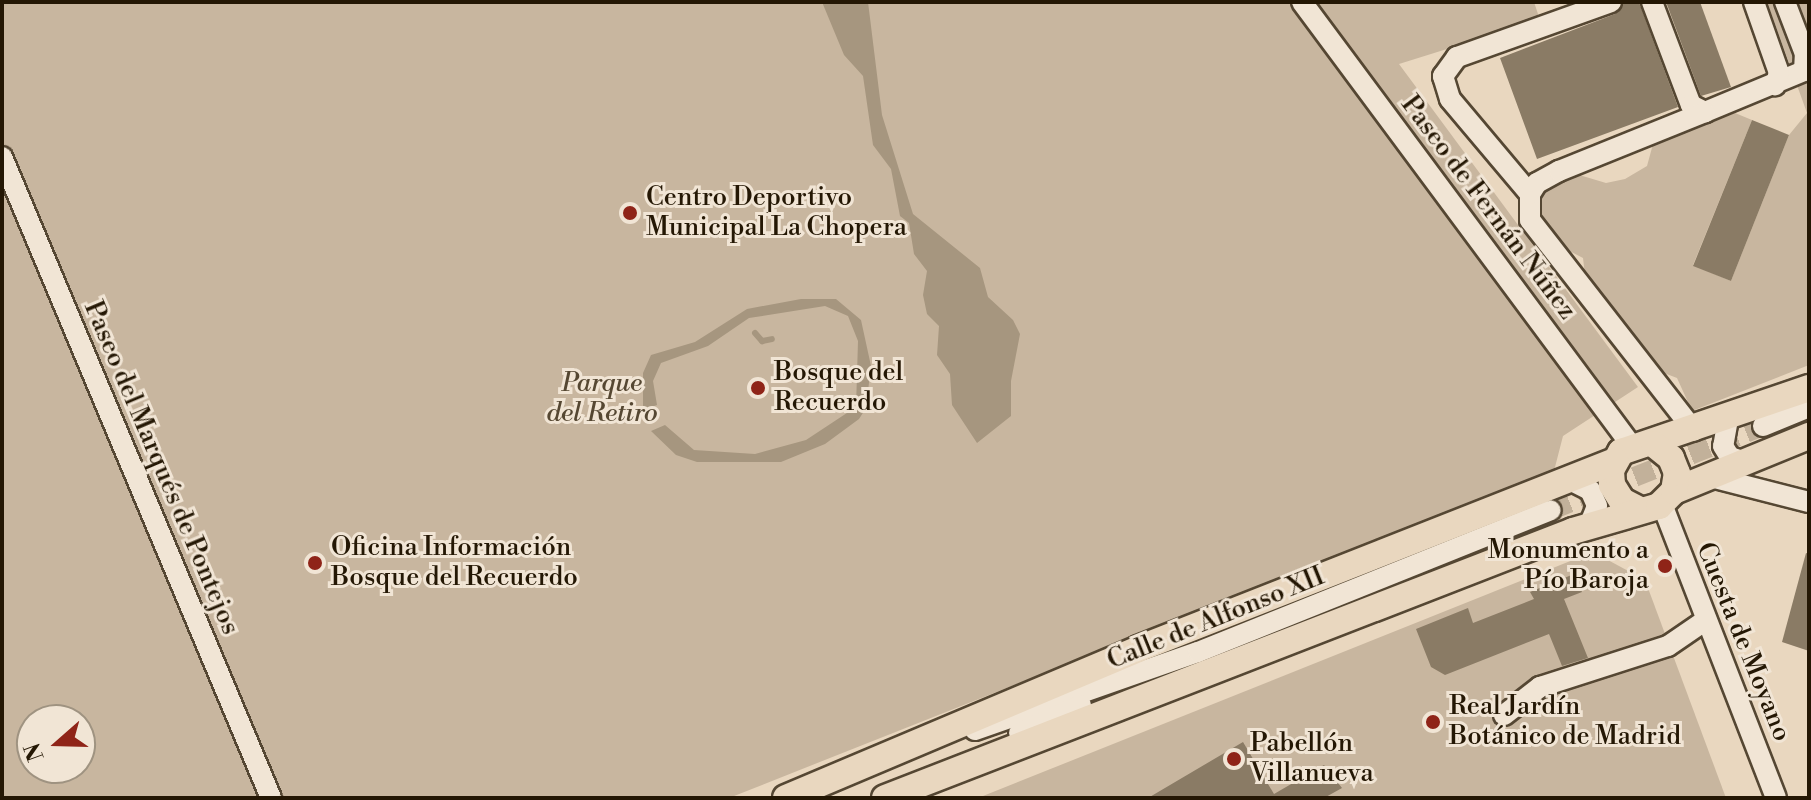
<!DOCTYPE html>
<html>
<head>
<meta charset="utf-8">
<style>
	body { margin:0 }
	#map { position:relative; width:1811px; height:800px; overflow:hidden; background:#e9d7bf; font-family:"Libre Bodoni",serif }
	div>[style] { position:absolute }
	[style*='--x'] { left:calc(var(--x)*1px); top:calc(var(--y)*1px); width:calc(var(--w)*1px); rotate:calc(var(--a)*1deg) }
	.green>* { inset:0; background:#c8b69f }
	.water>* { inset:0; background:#a6967f }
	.stream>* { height:6px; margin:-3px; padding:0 3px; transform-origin:3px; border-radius:3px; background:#a6967f }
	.building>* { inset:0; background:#8a7b65 }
	.minor-tunnel>* { height:20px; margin-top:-10px; transform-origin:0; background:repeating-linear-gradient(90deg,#c2b19a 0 20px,transparent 0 30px) }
	.roads { filter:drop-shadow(2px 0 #554733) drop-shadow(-2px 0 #554733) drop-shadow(0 2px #554733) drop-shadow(0 -2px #554733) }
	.minor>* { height:20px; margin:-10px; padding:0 10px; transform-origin:10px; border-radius:10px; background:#f1e5d5 }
	.major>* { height:26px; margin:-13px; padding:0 13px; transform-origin:13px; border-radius:13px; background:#e9d7bf }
	.dots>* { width:22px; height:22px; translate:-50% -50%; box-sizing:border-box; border:4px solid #f1e5d5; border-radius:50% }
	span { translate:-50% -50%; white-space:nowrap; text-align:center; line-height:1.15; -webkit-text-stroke:6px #f1e5d5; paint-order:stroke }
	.poi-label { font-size:26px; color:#241704 }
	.left { translate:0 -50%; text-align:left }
	.right { translate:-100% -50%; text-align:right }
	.street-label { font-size:26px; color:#241704 }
	.park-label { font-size:26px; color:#554732; font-style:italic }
	.frame { position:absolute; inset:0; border:4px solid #241704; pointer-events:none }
	.north { position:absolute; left:16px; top:704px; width:80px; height:80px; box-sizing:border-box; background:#f1e5d5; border:2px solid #9f9381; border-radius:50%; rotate:250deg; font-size:22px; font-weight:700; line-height:32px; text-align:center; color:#241704 }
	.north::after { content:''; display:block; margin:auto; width:28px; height:36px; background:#8f2418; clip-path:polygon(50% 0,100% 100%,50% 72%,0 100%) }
</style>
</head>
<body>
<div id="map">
	<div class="green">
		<i style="clip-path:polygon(evenodd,2px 2px,1534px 2px,1540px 20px,1399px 64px,1638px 387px,1563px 436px,1554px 471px,729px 798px,2px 798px,2px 2px,32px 720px,80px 720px,80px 768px,32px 768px,32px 720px)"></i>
		<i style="clip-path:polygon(1767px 2px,1809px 2px,1809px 365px,1692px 411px,1677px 378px,1651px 368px,1585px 275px,1583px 258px,1558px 245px,1539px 219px,1538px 205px,1547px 189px,1576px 174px,1606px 183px,1625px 179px,1647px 166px,1653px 144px,1735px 113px,1752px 120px,1693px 265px,1731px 281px,1789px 135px,1807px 113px)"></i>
		<i style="clip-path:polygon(1593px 552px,1645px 580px,1726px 798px,978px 798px)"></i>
	</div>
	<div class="water">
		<i style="clip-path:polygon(822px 2px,868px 2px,882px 115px,913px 214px,980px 268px,988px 297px,1013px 320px,1020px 334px,1011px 381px,1011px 416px,977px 443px,952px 405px,950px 374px,937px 355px,939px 326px,927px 314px,923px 295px,927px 271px,914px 254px,909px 223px,900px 216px,891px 169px,873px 145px,863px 76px,844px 55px)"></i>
		<i style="clip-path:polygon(801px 299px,836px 299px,861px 320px,871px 366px,866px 408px,859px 419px,825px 444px,781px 462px,697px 462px,676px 455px,651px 431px,665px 425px,694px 450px,755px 454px,806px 440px,856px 407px,858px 341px,848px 316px,825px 306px,749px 318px,708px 346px,661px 363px,653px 381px,657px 405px,643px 410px,643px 373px,651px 355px,695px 342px,747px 309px)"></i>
	</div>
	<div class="stream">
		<i style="--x:755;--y:333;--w:11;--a:49"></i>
		<i style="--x:762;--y:341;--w:10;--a:-11"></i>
	</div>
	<div class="building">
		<i style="clip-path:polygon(1624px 2px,1639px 2px,1678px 107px,1537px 159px,1500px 58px,1615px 14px)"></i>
		<i style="clip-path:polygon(1666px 2px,1700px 2px,1731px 87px,1701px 96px)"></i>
		<i style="clip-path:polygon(1752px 120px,1789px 135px,1731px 281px,1693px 266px)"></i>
		<i style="clip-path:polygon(1806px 553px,1809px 554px,1809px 651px,1782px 642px)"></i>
		<i style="clip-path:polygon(1574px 574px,1582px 592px,1564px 599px,1588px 658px,1562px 666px,1549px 634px,1445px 675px,1431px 667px,1416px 629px,1468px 608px,1473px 623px,1534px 599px,1530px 592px)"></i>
		<i style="clip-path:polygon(1243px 742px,1274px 794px,1324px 765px,1342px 788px,1324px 798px,1148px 798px)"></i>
	</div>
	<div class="minor-tunnel">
		<i style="--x:1551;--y:510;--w:228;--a:-21.6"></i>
	</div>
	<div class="roads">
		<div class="minor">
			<i style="--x:1302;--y:2;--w:552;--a:53.4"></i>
			<i style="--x:1611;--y:2;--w:164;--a:160.3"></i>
			<i style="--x:1457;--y:57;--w:24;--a:126"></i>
			<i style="--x:1443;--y:76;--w:24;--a:73"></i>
			<i style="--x:1450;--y:99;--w:124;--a:49.9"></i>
			<i style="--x:1530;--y:194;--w:26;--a:90"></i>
			<i style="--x:1530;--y:220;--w:267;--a:52.1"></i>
			<i style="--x:1652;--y:2;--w:110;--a:69.3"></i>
			<i style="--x:1691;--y:105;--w:16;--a:27"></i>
			<i style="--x:1705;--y:112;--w:107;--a:-22.5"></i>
			<i style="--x:1804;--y:71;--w:17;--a:-87"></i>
			<i style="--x:1805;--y:54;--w:56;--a:-111"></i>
			<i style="--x:1754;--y:2;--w:75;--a:70.6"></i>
			<i style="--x:1779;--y:73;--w:13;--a:108"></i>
			<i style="--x:2;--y:157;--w:695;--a:67.23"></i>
			<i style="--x:1530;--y:194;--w:13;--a:-58"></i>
			<i style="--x:1537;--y:183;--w:25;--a:-29"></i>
			<i style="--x:1559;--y:171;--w:157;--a:-22"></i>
			<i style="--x:1728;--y:419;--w:27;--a:100"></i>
			<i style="--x:1723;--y:446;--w:13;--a:58"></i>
			<i style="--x:1730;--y:457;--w:17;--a:17"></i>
			<i style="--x:1763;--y:426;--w:50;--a:-22.4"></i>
			<i style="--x:1711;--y:477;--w:101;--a:14.3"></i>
			<i style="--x:1568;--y:479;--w:25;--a:27"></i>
			<i style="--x:1590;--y:490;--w:17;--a:66"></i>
			<i style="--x:1597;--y:506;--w:22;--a:112"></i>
			<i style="--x:1662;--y:504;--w:315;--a:68.8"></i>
			<i style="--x:1504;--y:715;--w:46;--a:-37.9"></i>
			<i style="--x:1540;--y:687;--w:134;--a:-17.8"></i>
			<i style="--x:1668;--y:646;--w:46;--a:-34.4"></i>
			<i style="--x:975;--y:730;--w:236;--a:-19.3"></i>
			<i style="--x:1198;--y:652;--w:380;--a:-21.9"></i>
			<i style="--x:1019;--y:733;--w:68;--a:-24.3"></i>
		</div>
		<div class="major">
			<i style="--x:1674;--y:491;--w:146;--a:-22.2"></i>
			<i style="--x:1638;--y:509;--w:18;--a:-153"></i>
			<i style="--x:1622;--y:501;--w:19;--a:-122"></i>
			<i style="--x:1612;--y:485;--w:15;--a:-94"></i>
			<i style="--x:1611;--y:470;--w:21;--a:-61"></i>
			<i style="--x:1621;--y:452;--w:199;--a:-18.8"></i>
			<i style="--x:786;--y:798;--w:382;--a:-22.9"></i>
			<i style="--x:1138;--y:649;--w:513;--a:-21.51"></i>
			<i style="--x:885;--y:798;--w:738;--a:-21.21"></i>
			<i style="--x:1573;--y:531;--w:90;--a:-16.2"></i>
			<i style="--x:1659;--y:506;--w:21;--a:-45"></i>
			<i style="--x:1674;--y:491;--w:18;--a:-81"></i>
			<i style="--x:1677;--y:473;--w:16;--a:-112"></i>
			<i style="--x:1671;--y:458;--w:22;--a:-141"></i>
		</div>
	</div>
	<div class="dots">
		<i style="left:630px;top:213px;background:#8f2418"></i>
		<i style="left:758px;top:388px;background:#8f2418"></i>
		<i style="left:315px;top:563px;background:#8f2418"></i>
		<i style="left:1665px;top:566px;background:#8f2418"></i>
		<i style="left:1433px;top:722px;background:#8f2418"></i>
		<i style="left:1234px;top:759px;background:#8f2418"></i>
	</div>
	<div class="poi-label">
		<span class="left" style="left:646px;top:213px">Centro Deportivo<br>Municipal La Chopera</span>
		<span class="left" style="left:774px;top:388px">Bosque del<br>Recuerdo</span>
		<span class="left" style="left:331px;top:563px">Oficina Información<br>Bosque del Recuerdo</span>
		<span class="right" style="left:1649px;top:566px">Monumento a<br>Pío Baroja</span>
		<span class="left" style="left:1449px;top:722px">Real Jardín<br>Botánico de Madrid</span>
		<span class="left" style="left:1250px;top:759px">Pabellón<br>Villanueva</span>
	</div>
	<div class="street-label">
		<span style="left:1488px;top:208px;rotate:53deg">Paseo de Fernán Núñez</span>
		<span style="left:161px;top:468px;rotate:67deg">Paseo del Marqués de Pontejos</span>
		<span style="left:1216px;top:619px;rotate:-22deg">Calle de Alfonso XII</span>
		<span style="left:1743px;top:642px;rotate:68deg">Cuesta de Moyano</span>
	</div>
	<div class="park-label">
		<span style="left:602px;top:399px">Parque<br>del Retiro</span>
	</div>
	<div class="frame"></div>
	<div class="north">N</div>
</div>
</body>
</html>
